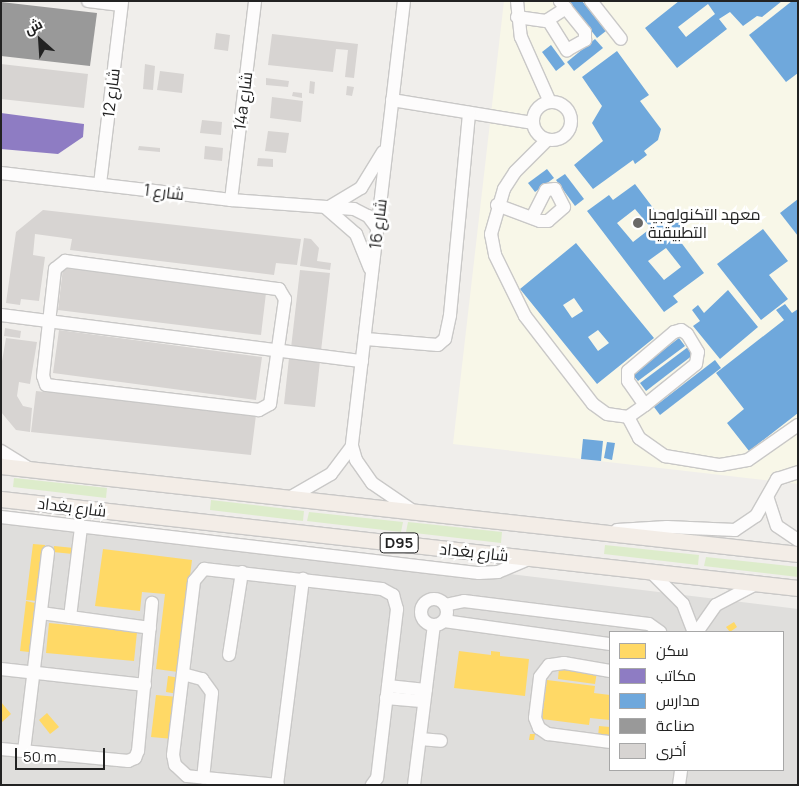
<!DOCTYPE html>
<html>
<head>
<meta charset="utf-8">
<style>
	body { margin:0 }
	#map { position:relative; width:799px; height:786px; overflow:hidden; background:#f0eeeb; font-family:Manrope,Cairo,sans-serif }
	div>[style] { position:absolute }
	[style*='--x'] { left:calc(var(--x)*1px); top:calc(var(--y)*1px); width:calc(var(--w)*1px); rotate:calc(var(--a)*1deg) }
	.residential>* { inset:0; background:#dfdedc }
	.education>* { inset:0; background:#f8f7e8 }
	.grass>* { inset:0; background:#ddeccb }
	.homes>* { inset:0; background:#ffd966 }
	.offices>* { inset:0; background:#8e7cc3 }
	.schools>* { inset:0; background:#6fa8dc }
	.industry>* { inset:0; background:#999 }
	.building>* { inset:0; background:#d7d4d2 }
	.roads { filter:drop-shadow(1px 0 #c9c8c7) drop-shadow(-1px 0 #c9c8c7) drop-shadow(0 1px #c9c8c7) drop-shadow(0 -1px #c9c8c7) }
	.minor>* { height:12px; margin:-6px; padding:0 6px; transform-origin:6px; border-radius:6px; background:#fdfcfc }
	.minor>.ring { margin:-6px; padding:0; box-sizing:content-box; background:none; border:12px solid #fdfcfc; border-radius:50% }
	.major>* { height:15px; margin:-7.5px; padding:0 7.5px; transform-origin:7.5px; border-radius:7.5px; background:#f3ede7 }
	.dots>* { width:14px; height:14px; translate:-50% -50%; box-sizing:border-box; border:2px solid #fff; border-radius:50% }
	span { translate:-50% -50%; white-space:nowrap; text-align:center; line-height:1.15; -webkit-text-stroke:5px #fff; paint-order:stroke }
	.shield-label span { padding:1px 4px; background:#fff; border:1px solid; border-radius:4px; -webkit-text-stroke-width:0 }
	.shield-label { font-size:15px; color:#222; font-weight:700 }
	.street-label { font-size:16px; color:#222 }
	.poi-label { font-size:16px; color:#222 }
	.left { translate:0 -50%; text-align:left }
	.frame { position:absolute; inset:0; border:2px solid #222; pointer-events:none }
	.legend { position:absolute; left:609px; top:631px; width:175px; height:140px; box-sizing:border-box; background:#fff; border:1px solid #a7a7a7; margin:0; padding:6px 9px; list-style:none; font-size:15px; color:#222 }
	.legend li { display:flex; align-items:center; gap:10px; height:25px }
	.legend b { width:25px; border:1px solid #a7a7a7 }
	.north { position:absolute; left:15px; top:15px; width:50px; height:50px; -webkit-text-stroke:4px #fff; paint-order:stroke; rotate:334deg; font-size:14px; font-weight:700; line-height:20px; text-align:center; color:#222 }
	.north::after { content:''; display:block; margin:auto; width:18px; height:22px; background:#222; clip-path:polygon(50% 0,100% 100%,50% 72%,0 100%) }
	.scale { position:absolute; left:15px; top:748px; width:90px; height:22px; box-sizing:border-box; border:2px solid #222; border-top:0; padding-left:6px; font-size:15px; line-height:18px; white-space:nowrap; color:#222; -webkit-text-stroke:4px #fff; paint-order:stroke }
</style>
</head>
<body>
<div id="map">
	<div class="residential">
		<i style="clip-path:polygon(evenodd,1px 512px,798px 609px,798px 785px,1px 785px,1px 512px,610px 632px,783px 632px,783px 770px,610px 770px,610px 632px)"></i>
	</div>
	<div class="education">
		<i style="clip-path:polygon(504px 1px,798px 1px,798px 484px,453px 444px)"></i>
	</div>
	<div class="grass">
		<i style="clip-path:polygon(14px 478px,107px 488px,106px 498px,13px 487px)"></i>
		<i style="clip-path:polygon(211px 500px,304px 511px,303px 521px,210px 510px)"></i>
		<i style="clip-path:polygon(309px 512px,403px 522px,401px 532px,307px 521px)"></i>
		<i style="clip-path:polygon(408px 522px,502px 532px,501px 543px,406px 532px)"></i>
		<i style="clip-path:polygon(605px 545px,699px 555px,698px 565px,604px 554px)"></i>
		<i style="clip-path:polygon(706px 557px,798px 567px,798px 577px,704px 566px)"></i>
	</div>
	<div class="homes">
		<i style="clip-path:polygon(33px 544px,45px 545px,37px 601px,26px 600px)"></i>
		<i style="clip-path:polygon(54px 546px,74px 548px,73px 554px,53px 552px)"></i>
		<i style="clip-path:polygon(103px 549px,192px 560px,178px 672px,156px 669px,165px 594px,142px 592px,140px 611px,95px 606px)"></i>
		<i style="clip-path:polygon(26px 601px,35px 603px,29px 652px,20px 651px)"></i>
		<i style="clip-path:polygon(734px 622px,737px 627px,730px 632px,726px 627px)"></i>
		<i style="clip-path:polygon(49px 623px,137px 632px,134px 661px,46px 653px)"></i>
		<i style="clip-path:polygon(459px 651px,491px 655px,491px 651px,500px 652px,500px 656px,529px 659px,525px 696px,454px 688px)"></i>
		<i style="clip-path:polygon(559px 668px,597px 672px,595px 684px,558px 679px)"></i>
		<i style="clip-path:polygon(168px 676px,180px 678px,178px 694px,166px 692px)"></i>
		<i style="clip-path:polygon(547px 680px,595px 686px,594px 693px,610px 695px,610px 720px,590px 718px,589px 725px,542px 719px)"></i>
		<i style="clip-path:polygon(156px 695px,178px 697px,173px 739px,151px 737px)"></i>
		<i style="clip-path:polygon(1px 702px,11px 714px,1px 723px)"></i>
		<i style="clip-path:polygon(47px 713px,59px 727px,50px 734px,39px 720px)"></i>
		<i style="clip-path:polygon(599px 726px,610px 727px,610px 738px,598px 737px)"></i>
		<i style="clip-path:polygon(530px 734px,535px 734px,534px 740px,529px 740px)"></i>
	</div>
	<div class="offices">
		<i style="clip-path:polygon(1px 113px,84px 124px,83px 137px,58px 154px,1px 149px)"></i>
	</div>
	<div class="schools">
		<i style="clip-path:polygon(568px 1px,582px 1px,606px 31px,597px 38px)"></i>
		<i style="clip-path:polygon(evenodd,679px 1px,782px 1px,762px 17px,757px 16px,743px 26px,730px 12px,719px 19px,727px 29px,677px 68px,645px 28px,679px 1px,708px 4px,715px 14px,686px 37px,678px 27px,708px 4px)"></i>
		<i style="clip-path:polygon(792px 1px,798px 1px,798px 73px,786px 82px,749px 35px)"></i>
		<i style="clip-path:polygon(595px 39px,603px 48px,574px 71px,567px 62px)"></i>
		<i style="clip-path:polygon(551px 45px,565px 64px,556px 71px,542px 52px)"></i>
		<i style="clip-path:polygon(617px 51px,649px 95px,640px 101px,661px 129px,658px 140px,644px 151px,647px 155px,635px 164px,633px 160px,593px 189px,574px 165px,603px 141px,592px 123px,602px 106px,582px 77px)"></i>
		<i style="clip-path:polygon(547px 169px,554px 178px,535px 192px,528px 183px)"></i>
		<i style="clip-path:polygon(565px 174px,584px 199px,575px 206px,556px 180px)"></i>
		<i style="clip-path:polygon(evenodd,635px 184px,663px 221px,673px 213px,684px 226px,674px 233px,704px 273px,673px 296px,678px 302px,664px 312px,587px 211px,609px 195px,613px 200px,635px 184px,635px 209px,651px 228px,633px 242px,617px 223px,635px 209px,635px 184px,666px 248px,681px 267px,664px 280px,648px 261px,666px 248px)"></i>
		<i style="clip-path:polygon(798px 199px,798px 236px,780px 213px)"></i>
		<i style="clip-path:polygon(763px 229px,788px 261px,769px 275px,788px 299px,761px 320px,717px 264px)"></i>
		<i style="clip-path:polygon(evenodd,576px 243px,654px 338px,597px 384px,520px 289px,576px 243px,574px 298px,583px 311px,572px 318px,563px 305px,574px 298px,576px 243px,598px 330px,609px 343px,598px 351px,588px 337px,598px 330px)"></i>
		<i style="clip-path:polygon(728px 290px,758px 327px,720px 359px,693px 326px,700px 321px,692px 310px,698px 305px,704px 313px)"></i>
		<i style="clip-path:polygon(785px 304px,792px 313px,798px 309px,798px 413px,749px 451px,727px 423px,744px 409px,716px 373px,784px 320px,776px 310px)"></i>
		<i style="clip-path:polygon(679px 338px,685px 346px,638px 381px,632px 374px)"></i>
		<i style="clip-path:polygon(688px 347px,693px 355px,646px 391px,640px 383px)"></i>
		<i style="clip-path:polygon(715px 360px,721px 368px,660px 415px,654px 407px)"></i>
		<i style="clip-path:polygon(583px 439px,603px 441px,601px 461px,581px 459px)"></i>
		<i style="clip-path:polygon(607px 442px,615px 443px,612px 460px,604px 458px)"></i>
	</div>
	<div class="industry">
		<i style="clip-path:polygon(1px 2px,97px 13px,90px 66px,1px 56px)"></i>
	</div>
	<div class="building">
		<i style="clip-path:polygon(216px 33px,230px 35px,228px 51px,214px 49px)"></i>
		<i style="clip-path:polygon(272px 34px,358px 44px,354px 78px,345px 77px,348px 50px,336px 49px,333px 72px,268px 65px)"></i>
		<i style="clip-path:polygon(1px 64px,88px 74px,84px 108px,1px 99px)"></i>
		<i style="clip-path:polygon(145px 64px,155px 66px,153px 90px,143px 89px)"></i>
		<i style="clip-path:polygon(160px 71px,184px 74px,182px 93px,157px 90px)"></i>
		<i style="clip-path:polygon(266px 78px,289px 81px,288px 87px,266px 85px)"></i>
		<i style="clip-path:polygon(310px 81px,315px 82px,314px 94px,309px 93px)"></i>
		<i style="clip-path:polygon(347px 86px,354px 87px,352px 96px,346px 95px)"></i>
		<i style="clip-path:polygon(293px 92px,302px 93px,302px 98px,292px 96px)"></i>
		<i style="clip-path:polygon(272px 97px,303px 101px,301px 122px,270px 118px)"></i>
		<i style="clip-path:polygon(202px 120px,222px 122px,221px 135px,200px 133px)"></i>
		<i style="clip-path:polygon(268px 131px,289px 133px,286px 153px,265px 151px)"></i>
		<i style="clip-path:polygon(139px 146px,160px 148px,160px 152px,138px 150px)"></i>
		<i style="clip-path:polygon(205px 146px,223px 148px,222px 161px,204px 159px)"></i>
		<i style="clip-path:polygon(258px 158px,273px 159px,273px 167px,257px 166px)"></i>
		<i style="clip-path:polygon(43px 210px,301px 239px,297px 265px,276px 263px,274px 275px,70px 250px,72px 239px,35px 234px,33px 255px,45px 257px,39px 301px,21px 299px,20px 305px,6px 303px,16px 232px)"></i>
		<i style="clip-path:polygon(304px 238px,311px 239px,319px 248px,317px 261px,331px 263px,330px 270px,300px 266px)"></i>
		<i style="clip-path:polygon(63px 268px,266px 293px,261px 335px,58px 310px)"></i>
		<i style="clip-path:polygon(300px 270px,330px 273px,321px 351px,291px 348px)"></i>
		<i style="clip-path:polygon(5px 328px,21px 331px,20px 338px,4px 336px)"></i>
		<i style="clip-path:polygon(59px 330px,262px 357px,256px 400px,53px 373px)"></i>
		<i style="clip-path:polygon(6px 338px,37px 342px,30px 384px,19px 382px,17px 396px,23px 406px,32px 408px,30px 432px,16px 430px,1px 412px,1px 367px)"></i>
		<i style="clip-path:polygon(289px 358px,320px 361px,315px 407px,284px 404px)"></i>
		<i style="clip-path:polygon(36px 391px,256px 415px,251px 455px,31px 432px)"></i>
	</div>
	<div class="roads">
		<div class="minor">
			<i style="--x:88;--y:1;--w:33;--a:7"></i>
			<i style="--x:404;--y:1;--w:448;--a:96.7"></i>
			<i style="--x:352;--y:446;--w:15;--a:74"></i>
			<i style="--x:356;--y:460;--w:28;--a:55"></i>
			<i style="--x:372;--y:483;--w:50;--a:34.3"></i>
			<i style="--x:517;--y:1;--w:36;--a:84"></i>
			<i style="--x:521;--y:37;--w:71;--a:66"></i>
			<i style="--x:591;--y:1;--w:48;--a:51.7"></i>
			<i style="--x:517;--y:17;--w:29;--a:8"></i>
			<i style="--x:546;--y:21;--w:24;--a:-33"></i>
			<i style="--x:548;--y:20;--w:36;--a:58"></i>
			<i style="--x:567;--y:50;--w:21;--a:-29"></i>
			<i style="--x:585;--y:40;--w:8;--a:-90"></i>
			<i style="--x:585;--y:32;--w:40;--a:-129"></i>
			<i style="--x:392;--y:100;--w:142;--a:9.3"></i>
			<i class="ring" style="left:533px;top:102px;width:26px;height:26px"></i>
			<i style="--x:547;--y:140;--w:45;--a:135"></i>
			<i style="--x:515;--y:172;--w:20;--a:123"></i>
			<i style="--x:504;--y:189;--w:47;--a:106.1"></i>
			<i style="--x:491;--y:234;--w:21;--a:79"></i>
			<i style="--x:495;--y:255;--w:68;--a:63.8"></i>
			<i style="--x:525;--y:316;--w:111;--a:52.3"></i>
			<i style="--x:593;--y:404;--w:17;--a:36"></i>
			<i style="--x:607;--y:414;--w:21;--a:8"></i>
			<i style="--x:628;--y:417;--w:21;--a:-35"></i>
			<i style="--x:645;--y:405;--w:65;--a:-38.8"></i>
			<i style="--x:696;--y:364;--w:12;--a:-81"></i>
			<i style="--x:698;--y:352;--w:21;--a:-121"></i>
			<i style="--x:687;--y:334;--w:7;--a:-146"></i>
			<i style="--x:681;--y:330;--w:7;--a:164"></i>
			<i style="--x:674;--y:332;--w:60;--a:139.7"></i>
			<i style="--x:628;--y:371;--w:10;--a:90"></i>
			<i style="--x:628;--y:381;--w:29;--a:55"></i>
			<i style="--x:1;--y:173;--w:232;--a:6.7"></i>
			<i style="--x:231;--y:200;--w:123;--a:4.2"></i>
			<i style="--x:354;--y:209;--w:16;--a:27"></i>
			<i style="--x:368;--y:216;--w:15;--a:53"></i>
			<i style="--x:100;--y:184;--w:184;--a:-83.1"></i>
			<i style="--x:231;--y:200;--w:200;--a:-83.1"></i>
			<i style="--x:497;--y:205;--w:46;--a:20.4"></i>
			<i style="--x:540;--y:221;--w:8;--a:0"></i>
			<i style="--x:548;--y:221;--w:21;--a:-41"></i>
			<i style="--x:564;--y:207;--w:20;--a:-117"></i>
			<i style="--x:555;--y:189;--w:9;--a:174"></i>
			<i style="--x:546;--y:190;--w:30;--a:117"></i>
			<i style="--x:331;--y:206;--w:35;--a:-31"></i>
			<i style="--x:361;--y:188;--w:42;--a:-58.6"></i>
			<i style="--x:326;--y:208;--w:40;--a:41"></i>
			<i style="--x:356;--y:234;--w:37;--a:68"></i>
			<i style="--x:65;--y:261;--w:216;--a:7.5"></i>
			<i style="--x:279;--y:289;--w:12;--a:59"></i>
			<i style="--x:285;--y:299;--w:106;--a:98.1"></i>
			<i style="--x:270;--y:404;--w:13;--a:151"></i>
			<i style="--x:259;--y:410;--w:214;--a:-173.3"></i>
			<i style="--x:46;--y:385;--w:9;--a:-108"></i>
			<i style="--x:43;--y:376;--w:108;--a:-83.6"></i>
			<i style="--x:55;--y:269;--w:13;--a:-39"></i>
			<i style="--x:1;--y:315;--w:364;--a:7.3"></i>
			<i style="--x:366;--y:339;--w:72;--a:4.8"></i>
			<i style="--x:438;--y:345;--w:9;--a:-41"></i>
			<i style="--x:445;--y:339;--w:25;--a:-78"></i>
			<i style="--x:450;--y:315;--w:203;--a:-84.6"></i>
			<i style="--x:628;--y:417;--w:24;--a:62"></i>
			<i style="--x:639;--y:438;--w:32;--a:35"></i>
			<i style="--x:665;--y:456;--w:56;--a:9.3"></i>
			<i style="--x:720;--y:465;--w:28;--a:-10"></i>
			<i style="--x:748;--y:460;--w:61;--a:-35"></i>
			<i style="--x:1;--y:451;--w:34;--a:32"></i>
			<i style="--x:291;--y:497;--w:46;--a:-29.9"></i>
			<i style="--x:331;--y:474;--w:35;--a:-53"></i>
			<i style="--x:768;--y:499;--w:28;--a:72"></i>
			<i style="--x:777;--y:526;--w:25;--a:34"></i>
			<i style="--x:1;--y:517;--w:481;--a:6.7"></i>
			<i style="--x:479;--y:573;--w:19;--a:-3"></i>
			<i style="--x:498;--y:572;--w:36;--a:-23"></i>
			<i style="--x:617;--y:530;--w:50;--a:-3.4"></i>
			<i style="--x:667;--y:527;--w:68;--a:2.5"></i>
			<i style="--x:735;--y:530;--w:25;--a:-34"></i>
			<i style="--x:756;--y:516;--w:43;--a:-60.4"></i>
			<i style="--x:777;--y:479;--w:22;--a:-18"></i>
			<i style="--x:651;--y:572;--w:45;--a:45"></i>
			<i style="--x:683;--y:604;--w:30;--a:69"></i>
			<i class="ring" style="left:421px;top:599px;width:14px;height:14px"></i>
			<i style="--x:445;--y:605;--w:19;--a:-12"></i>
			<i style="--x:464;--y:601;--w:186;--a:7.1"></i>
			<i style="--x:649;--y:624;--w:14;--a:36"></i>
			<i style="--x:41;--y:613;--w:110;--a:7.8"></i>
			<i style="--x:70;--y:617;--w:91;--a:-83"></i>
			<i style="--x:444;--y:621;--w:168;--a:7.9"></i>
			<i style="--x:697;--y:632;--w:33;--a:-55"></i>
			<i style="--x:716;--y:605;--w:47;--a:-27.6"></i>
			<i style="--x:229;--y:655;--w:84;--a:-81.1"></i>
			<i style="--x:1;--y:669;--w:145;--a:6.3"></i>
			<i style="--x:610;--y:671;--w:47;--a:-170.1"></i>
			<i style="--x:564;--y:663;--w:15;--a:172"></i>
			<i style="--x:549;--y:665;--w:15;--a:127"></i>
			<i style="--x:540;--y:677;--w:41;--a:97"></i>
			<i style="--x:535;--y:718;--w:11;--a:68"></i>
			<i style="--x:539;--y:728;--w:11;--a:34"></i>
			<i style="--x:548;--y:734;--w:63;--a:7.4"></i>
			<i style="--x:183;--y:674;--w:20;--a:15"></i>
			<i style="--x:202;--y:679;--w:17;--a:54"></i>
			<i style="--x:212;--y:693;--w:85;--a:96"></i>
			<i style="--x:388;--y:686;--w:38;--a:6"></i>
			<i style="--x:386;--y:698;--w:38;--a:5"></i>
			<i style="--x:420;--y:739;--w:21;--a:5"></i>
			<i style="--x:1;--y:749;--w:128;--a:5.4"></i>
			<i style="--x:128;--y:761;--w:8;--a:-23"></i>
			<i style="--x:135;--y:758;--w:8;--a:-67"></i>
			<i style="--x:138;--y:751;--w:149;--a:-84.6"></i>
			<i style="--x:24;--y:751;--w:200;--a:-83.1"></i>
			<i style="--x:277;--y:785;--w:208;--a:-82.8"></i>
			<i style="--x:278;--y:785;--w:91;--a:-174.4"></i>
			<i style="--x:187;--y:776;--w:16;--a:-137"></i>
			<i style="--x:175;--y:765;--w:10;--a:-101"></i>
			<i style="--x:173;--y:755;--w:175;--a:-83.1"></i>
			<i style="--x:194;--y:581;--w:16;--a:-50"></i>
			<i style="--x:204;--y:569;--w:179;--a:6.4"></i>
			<i style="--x:382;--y:589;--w:13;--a:29"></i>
			<i style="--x:393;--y:595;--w:15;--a:74"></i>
			<i style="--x:397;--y:609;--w:170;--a:96.7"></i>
			<i style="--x:377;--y:778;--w:9;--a:126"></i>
			<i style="--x:414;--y:785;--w:161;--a:-82.9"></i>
			<i style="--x:679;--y:785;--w:15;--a:-82"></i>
		</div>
		<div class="major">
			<i style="--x:1;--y:466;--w:802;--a:6.3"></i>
			<i style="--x:1;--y:499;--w:802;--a:6.37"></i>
		</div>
	</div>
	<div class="dots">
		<i style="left:638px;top:223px;background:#6a6968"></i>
	</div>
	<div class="shield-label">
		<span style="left:399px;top:543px">D95</span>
	</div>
	<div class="street-label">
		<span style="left:111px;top:93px;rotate:-83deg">شارع 12</span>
		<span style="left:243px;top:101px;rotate:-83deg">14a شارع</span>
		<span style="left:164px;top:192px;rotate:7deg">شارع 1</span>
		<span style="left:378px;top:224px;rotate:-83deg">شارع 16</span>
		<span style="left:72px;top:507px;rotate:7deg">شارع بغداد</span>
		<span style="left:474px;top:552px;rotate:6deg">شارع بغداد</span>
	</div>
	<div class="poi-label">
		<span class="left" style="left:648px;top:223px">معهد التكنولوجيا<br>التطبيقية</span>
	</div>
	<div class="frame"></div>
	<ul class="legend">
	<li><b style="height:14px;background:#ffd966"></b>سكن</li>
	<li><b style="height:14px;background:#8e7cc3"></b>مكاتب</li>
	<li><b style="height:14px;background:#6fa8dc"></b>مدارس</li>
	<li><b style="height:14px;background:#999"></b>صناعة</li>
	<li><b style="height:14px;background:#d7d4d2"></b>أخرى</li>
	</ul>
	<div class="north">ش</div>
	<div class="scale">50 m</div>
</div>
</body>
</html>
